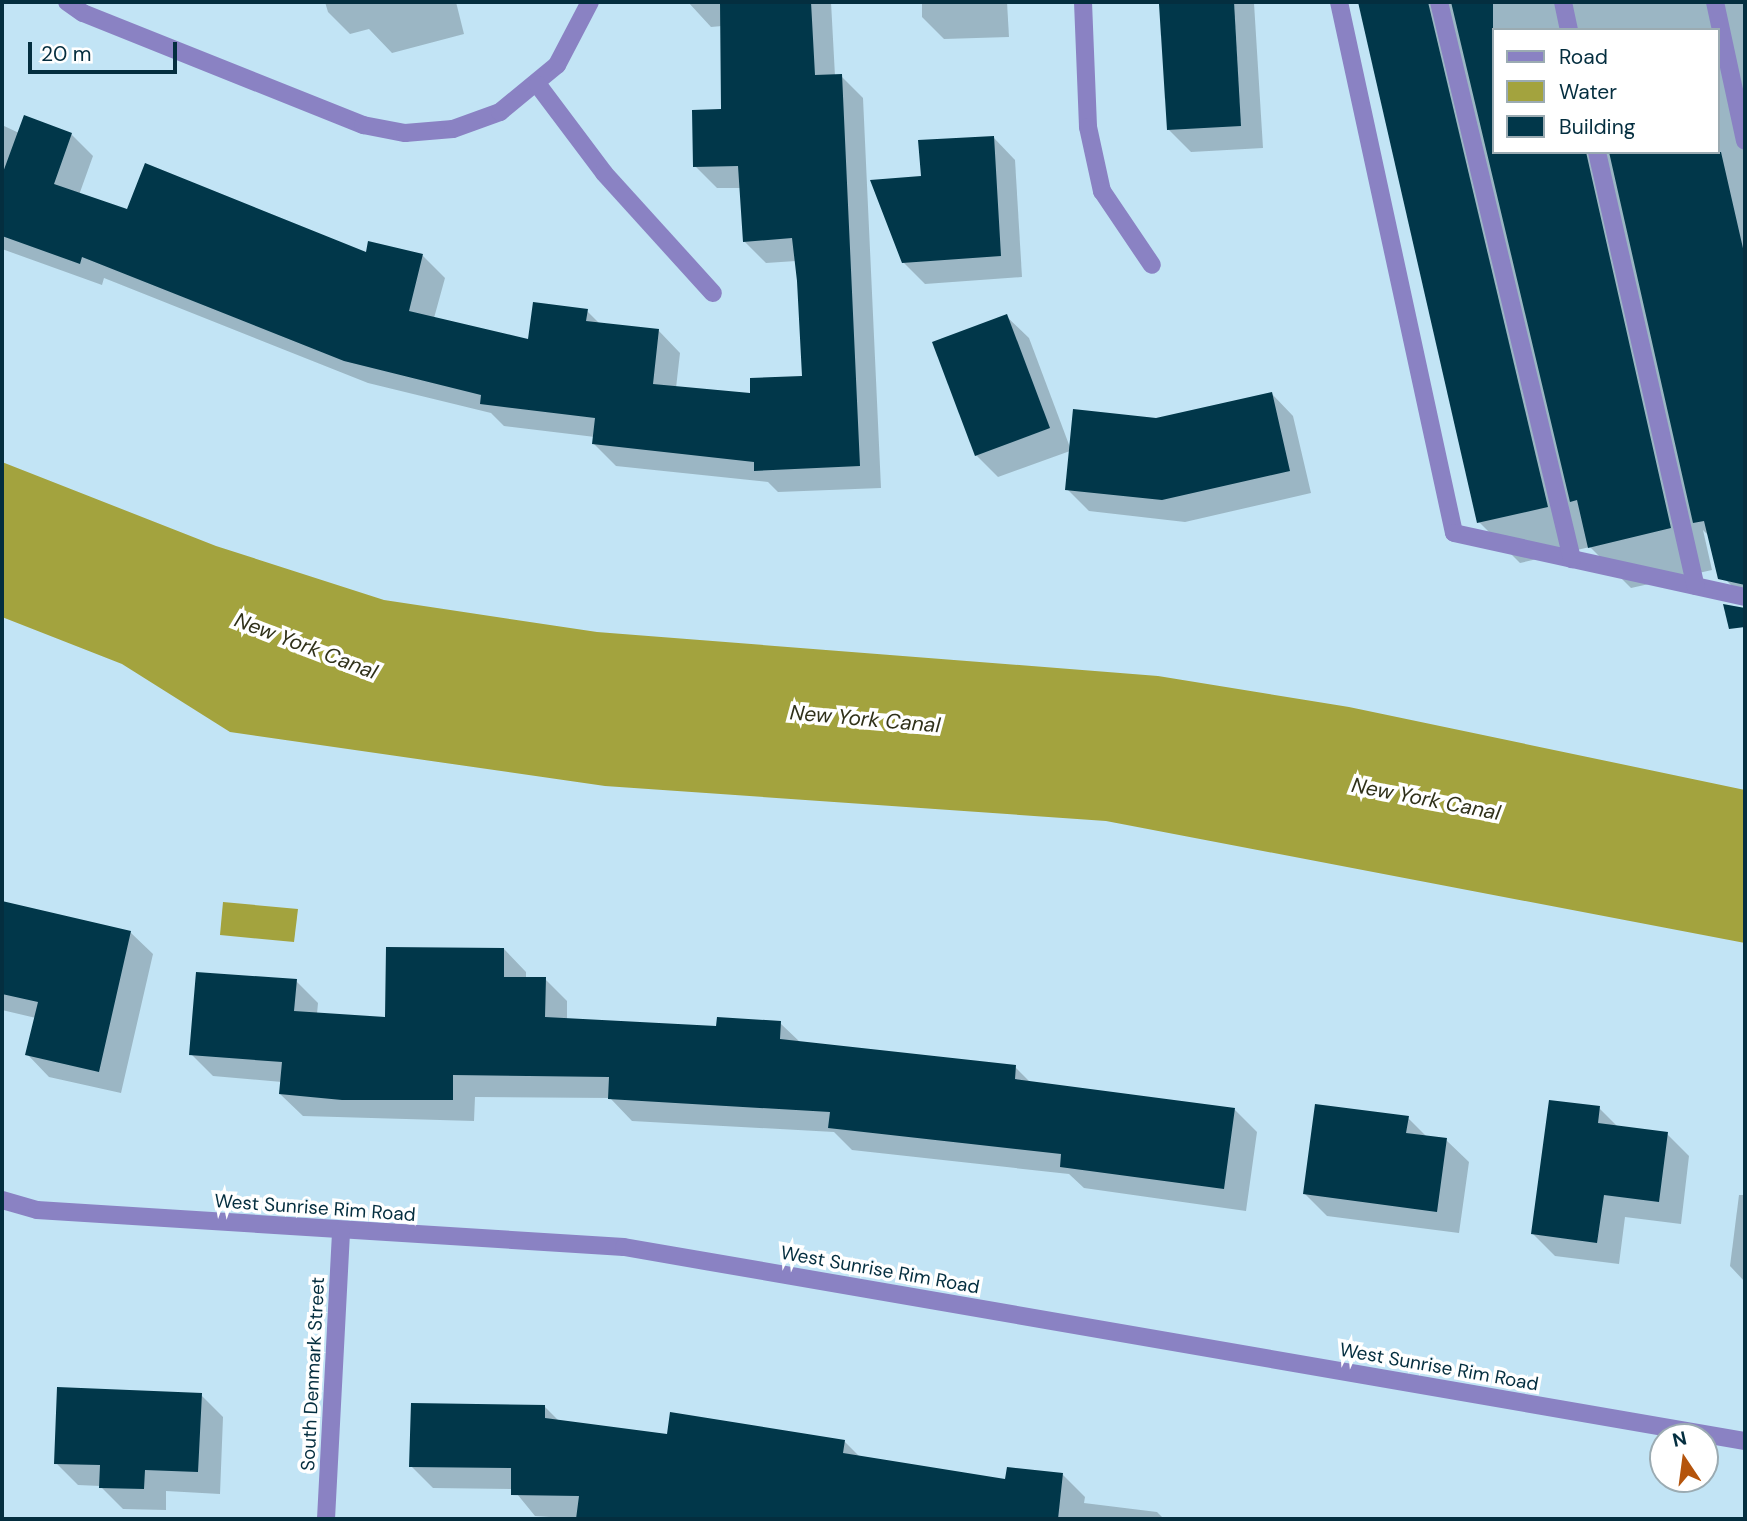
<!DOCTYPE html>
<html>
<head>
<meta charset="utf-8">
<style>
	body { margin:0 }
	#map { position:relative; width:1747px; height:1521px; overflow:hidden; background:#c2e4f5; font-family:"DM Sans",sans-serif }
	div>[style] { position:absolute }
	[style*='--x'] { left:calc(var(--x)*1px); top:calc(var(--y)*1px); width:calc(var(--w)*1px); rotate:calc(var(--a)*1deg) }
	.water>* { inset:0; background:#a3a33e }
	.shadow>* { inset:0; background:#0003 }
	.building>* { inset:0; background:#01374a }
	.minor>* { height:18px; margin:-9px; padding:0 9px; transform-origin:9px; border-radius:9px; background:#8a82c3 }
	span { translate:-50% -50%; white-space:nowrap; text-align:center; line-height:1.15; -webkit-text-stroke:7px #fff; paint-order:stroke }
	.street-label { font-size:19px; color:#042e3f }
	.water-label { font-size:21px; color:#30311a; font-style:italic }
	.frame { position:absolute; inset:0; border:4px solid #042e3f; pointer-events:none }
	.legend { position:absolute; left:1492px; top:28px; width:228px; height:126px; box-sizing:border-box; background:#fff; border:2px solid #9babb2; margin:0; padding:9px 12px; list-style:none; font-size:21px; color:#042e3f }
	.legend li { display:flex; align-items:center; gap:14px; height:35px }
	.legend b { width:35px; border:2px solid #9babb2 }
	.north { position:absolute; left:1649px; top:1423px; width:70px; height:70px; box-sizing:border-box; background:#fff; border:2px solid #9babb2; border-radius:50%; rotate:347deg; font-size:19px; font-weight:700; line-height:28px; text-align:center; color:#042e3f }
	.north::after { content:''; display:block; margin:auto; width:24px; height:32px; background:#b4540c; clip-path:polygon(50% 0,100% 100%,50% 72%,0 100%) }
	.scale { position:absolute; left:28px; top:42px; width:149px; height:32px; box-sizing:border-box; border:4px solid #042e3f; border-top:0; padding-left:9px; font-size:21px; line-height:24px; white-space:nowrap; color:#042e3f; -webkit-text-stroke:5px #fff; paint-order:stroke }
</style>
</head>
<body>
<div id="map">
	<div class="water">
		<i style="clip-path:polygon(2px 462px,216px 546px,384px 600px,597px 632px,1158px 676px,1349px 707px,1745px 790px,1745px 943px,1106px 821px,605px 786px,230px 732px,122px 664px,2px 617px)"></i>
		<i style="clip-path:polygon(223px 902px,298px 909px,294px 942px,220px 935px)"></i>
	</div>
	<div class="shadow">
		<i style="clip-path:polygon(325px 2px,456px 2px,464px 34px,392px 53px,369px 29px,350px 34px,328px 12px)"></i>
		<i style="clip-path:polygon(688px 2px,831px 2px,835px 76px,841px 76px,863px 98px,881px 488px,778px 492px,768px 482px,616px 466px,594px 444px,595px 437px,504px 426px,491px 413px,368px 383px,104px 278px,102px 285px,2px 249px,2px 125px,19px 133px,71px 134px,93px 156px,79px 195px,128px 212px,367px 255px,370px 243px,423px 256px,445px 278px,434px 318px,530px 341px,587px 311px,600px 324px,658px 330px,680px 353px,676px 388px,752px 395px,804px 377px,796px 261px,766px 263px,744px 241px,741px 188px,717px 188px,695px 166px,722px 111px,722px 26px,711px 27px)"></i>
		<i style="clip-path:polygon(922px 2px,1007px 2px,1009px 37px,944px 39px,922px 17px)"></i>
		<i style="clip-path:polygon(1168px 2px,1263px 2px,1254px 3px,1263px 148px,1191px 152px,1169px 130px)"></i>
		<i style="clip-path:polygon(evenodd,1360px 2px,1745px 2px,1745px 599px,1717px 571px,1710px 537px,1703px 530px,1712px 570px,1631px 588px,1590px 547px,1520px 563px,1479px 522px,1360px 2px,1493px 30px,1717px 30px,1717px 152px,1493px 152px,1493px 30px)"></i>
		<i style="clip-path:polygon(993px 137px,1015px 160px,1022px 277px,925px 284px,903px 262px,923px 178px)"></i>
		<i style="clip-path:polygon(1006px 316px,1029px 338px,1071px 450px,1156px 420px,1271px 393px,1293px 416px,1311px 493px,1185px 522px,1089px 511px,1067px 489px,1070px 451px,998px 477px,976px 455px)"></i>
		<i style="clip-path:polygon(2px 903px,130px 932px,153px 954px,121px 1093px,49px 1077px,27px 1054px,36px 1018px,2px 1010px)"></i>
		<i style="clip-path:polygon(504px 949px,526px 972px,526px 979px,545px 979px,567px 1001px,567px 1020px,718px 1028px,780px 1023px,801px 1043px,1015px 1067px,1031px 1083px,1235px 1110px,1257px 1132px,1246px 1211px,1084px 1188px,1069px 1174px,852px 1150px,834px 1132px,632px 1121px,610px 1098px,475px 1097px,474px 1121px,303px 1116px,280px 1094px,282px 1082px,213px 1076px,191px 1054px,296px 981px,318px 1003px,317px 1014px,387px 1019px)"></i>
		<i style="clip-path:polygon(1599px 1108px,1618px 1127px,1667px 1134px,1689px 1156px,1681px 1224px,1625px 1217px,1619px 1264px,1555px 1256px,1533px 1234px)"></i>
		<i style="clip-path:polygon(1408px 1118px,1427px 1137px,1446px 1140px,1469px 1162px,1459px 1233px,1327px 1216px,1305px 1194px)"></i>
		<i style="clip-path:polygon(1739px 1195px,1745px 1195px,1745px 1282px,1730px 1266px)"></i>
		<i style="clip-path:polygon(201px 1395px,223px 1417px,220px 1494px,166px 1491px,166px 1510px,123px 1509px,100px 1486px,78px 1485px,56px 1463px)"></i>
		<i style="clip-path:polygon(545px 1407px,560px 1422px,668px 1436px,671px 1414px,844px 1441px,860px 1457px,1007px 1481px,1063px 1475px,1085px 1497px,1084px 1503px,1157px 1512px,1164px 1519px,581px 1519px,535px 1516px,513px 1489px,433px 1488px,411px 1466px)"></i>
	</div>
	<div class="building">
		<i style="clip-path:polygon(720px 2px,811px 2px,815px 75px,842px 74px,860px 466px,754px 471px,754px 462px,592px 444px,595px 418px,480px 404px,481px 395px,344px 361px,82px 257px,80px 264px,2px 236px,2px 175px,24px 115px,72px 133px,54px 184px,127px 209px,145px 163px,366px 252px,368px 241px,423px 254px,409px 311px,528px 339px,533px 302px,588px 309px,586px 321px,659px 329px,653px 384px,750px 393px,750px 378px,802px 376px,797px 281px,792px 238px,743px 242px,738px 166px,693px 167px,692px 110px,721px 109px)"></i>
		<i style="clip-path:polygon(1191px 2px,1234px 2px,1241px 126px,1167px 130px,1159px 4px)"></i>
		<i style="clip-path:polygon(1358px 2px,1428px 2px,1548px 507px,1477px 523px)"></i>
		<i style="clip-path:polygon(1451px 2px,1493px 2px,1493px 152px,1586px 152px,1671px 528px,1588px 548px,1577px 500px,1570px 502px)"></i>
		<i style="clip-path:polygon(994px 136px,1001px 256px,902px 263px,870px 180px,921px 176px,918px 140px)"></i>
		<i style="clip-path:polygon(1609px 152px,1721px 152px,1745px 257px,1745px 585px,1718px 579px,1704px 521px,1693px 523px)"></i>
		<i style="clip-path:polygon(1007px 314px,1050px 428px,975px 456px,932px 342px)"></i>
		<i style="clip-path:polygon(1272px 392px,1290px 471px,1162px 500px,1065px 490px,1073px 409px,1156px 418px)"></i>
		<i style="clip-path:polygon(1723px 604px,1745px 608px,1745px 627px,1729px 629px)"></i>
		<i style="clip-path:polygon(2px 901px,131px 931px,99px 1072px,25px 1055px,38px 1002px,2px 994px)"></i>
		<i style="clip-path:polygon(386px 947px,504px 948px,504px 977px,546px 977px,545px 1017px,716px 1026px,717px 1017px,781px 1021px,780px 1039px,1016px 1065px,1015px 1079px,1235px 1108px,1224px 1189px,1060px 1167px,1061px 1154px,828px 1128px,830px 1112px,608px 1099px,609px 1077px,453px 1075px,453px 1100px,342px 1100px,279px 1094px,282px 1062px,189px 1055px,196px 972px,297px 979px,294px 1011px,385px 1017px)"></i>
		<i style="clip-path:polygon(1549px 1100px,1600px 1106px,1598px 1123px,1668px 1132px,1659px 1202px,1604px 1195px,1597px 1243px,1531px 1234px)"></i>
		<i style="clip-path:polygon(1315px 1104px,1409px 1116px,1406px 1133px,1447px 1138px,1437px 1212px,1303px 1194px)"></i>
		<i style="clip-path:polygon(57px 1387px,202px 1393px,198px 1472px,145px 1470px,144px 1489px,99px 1488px,100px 1465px,54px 1464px)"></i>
		<i style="clip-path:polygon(411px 1403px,545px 1405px,545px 1418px,667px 1434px,670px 1412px,845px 1440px,843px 1453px,1005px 1479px,1007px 1467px,1063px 1473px,1058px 1519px,576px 1519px,579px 1496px,511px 1495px,511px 1468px,409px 1467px)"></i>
	</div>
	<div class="minor">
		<i style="--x:67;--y:2;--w:19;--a:35"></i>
		<i style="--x:83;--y:13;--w:302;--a:21.8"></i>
		<i style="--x:363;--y:125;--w:43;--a:10.8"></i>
		<i style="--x:405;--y:133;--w:48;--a:-4.8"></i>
		<i style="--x:453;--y:129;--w:50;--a:-19.9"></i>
		<i style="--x:500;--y:112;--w:74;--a:-39.5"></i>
		<i style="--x:557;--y:65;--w:71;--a:-62.4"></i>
		<i style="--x:1083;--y:2;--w:125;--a:87.7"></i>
		<i style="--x:1088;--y:127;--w:66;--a:77.7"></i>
		<i style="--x:1102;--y:191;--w:89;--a:56"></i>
		<i style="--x:1339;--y:2;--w:543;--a:77.78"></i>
		<i style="--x:1454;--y:533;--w:298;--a:12.4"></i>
		<i style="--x:1439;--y:2;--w:573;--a:76.57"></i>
		<i style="--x:1563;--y:2;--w:29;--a:78"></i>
		<i style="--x:1715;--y:2;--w:142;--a:77.8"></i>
		<i style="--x:538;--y:85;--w:110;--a:53.1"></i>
		<i style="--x:604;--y:173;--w:162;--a:47.8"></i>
		<i style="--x:1597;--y:152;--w:445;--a:77.2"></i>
		<i style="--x:2;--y:1200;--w:36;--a:16"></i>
		<i style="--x:37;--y:1210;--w:588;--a:3.61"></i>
		<i style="--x:624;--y:1247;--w:1138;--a:9.82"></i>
		<i style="--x:326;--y:1519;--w:288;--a:-87"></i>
	</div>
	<div class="street-label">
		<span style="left:315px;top:1208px;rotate:4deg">West Sunrise Rim Road</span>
		<span style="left:880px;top:1270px;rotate:10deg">West Sunrise Rim Road</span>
		<span style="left:1439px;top:1367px;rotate:10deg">West Sunrise Rim Road</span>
		<span style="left:313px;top:1374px;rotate:-87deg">South Denmark Street</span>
	</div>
	<div class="water-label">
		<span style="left:306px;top:646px;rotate:21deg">New York Canal</span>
		<span style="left:865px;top:719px;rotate:5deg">New York Canal</span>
		<span style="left:1426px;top:799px;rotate:11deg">New York Canal</span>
	</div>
	<div class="frame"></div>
	<ul class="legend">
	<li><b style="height:9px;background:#8a82c3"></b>Road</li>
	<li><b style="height:19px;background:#a3a33e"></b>Water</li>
	<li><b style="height:19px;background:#01374a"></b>Building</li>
	</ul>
	<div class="north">N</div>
	<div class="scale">20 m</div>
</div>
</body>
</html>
